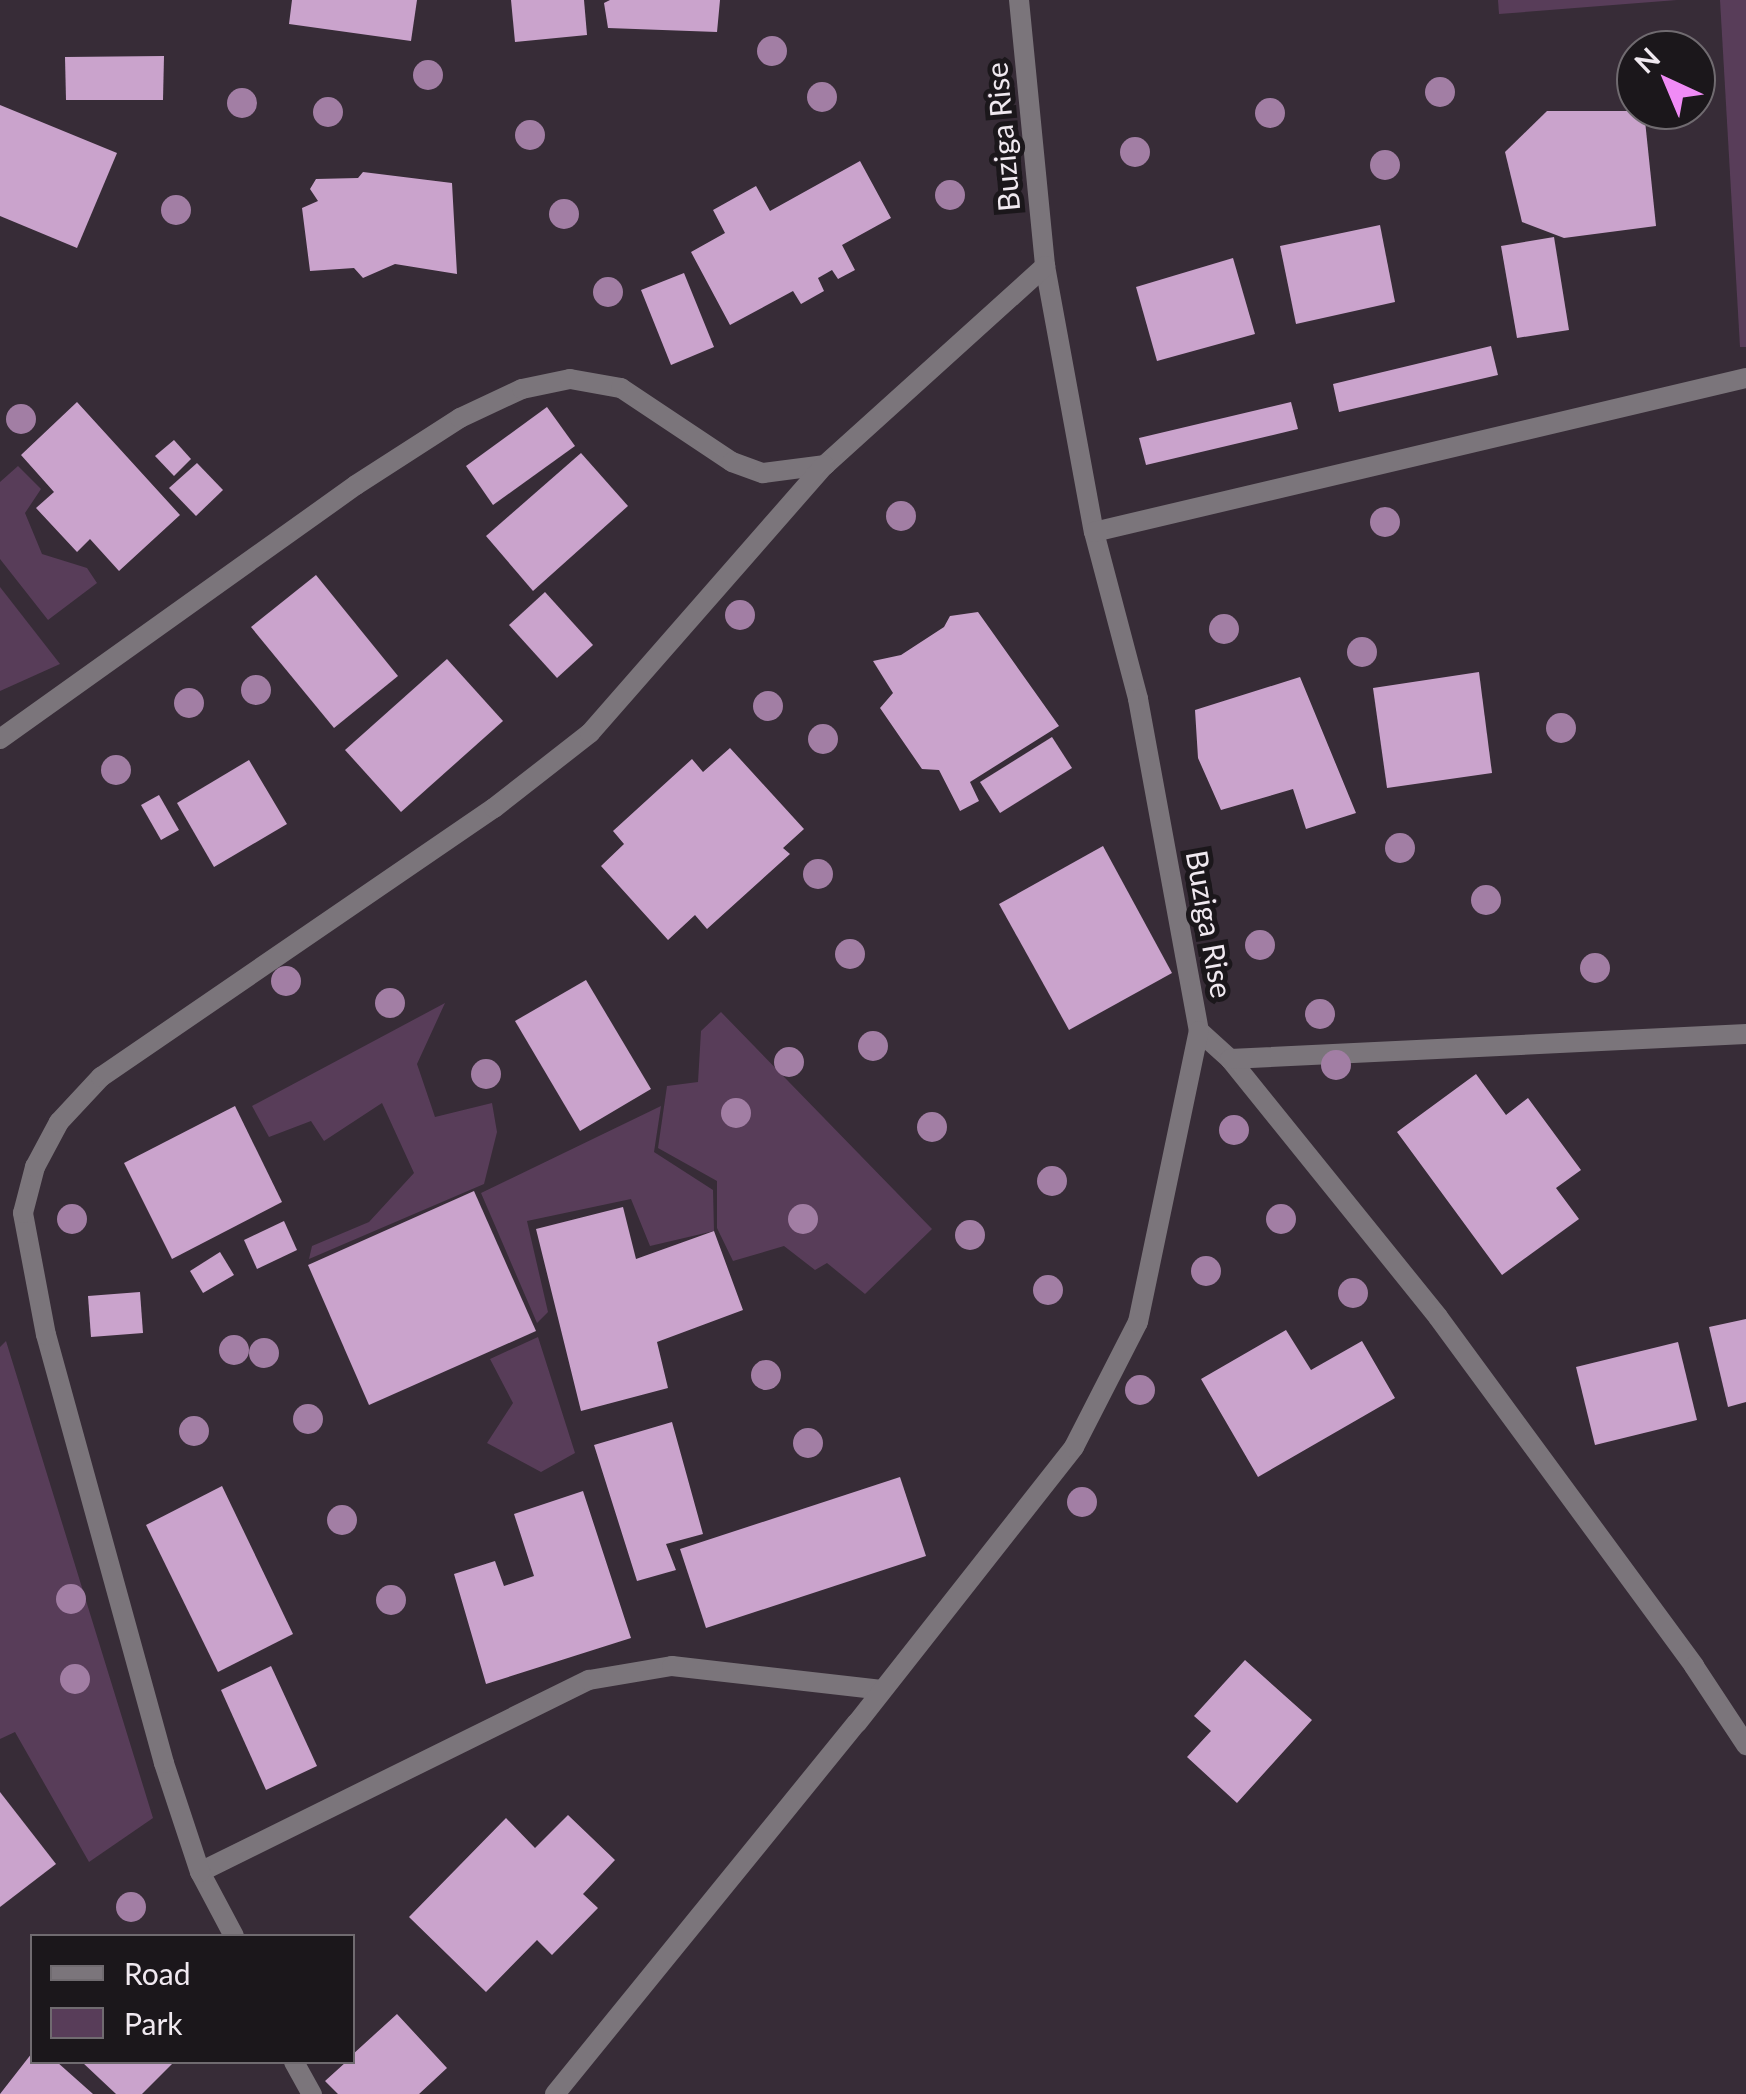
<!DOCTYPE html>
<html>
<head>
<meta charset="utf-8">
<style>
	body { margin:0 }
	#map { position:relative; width:1746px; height:2094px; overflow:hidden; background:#372c37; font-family:Lato,sans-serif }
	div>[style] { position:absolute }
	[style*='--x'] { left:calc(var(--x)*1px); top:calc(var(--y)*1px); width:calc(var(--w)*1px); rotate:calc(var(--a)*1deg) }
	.green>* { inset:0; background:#583d59 }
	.building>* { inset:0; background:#caa3cc }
	.minor>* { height:20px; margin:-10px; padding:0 10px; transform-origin:10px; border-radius:10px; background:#7b757b }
	.trees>* { width:30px; height:30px; margin:-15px; border-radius:50%; background:#a27ea4 }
	span { translate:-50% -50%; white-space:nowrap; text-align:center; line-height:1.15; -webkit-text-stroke:10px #1b171b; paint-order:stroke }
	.street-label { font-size:30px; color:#f0e9f0 }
	.legend { position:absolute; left:30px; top:1934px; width:325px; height:130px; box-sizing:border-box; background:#1b171b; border:2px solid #706b70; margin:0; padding:12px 18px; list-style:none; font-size:30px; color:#f0e9f0 }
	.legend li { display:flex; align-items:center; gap:20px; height:50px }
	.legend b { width:50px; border:2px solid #706b70 }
	.north { position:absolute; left:1616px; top:30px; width:100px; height:100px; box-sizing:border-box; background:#1b171b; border:2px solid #706b70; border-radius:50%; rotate:316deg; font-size:28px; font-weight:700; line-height:40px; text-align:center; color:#f0e9f0 }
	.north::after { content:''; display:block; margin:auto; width:35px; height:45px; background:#f08bf6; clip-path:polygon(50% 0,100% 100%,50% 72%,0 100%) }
</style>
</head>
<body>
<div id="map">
	<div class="green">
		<i style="clip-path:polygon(1498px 0,1677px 0,1499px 14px)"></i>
		<i style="clip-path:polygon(1720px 0,1746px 0,1746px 347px,1740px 347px)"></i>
		<i style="clip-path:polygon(18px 466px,41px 489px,25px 513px,42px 554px,87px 568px,97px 583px,48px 620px,0 559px,0 482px)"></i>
		<i style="clip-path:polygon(0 587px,60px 664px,0 691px)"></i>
		<i style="clip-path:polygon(445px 1003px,417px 1064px,435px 1117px,492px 1103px,497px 1132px,484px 1184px,309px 1259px,312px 1246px,369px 1222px,414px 1173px,382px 1103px,324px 1141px,311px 1121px,269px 1137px,252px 1106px)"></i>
		<i style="clip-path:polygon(721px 1012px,932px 1229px,865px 1294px,827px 1263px,815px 1270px,784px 1246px,733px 1261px,717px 1228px,717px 1181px,658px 1148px,667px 1086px,698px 1082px,701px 1031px)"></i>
		<i style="clip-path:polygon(661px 1106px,654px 1152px,713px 1190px,714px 1231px,650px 1246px,631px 1199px,527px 1221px,548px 1312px,537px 1323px,481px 1193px)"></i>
		<i style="clip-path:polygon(538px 1337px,575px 1453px,541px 1472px,487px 1443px,513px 1403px,490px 1359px)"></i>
		<i style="clip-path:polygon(6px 1341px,153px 1818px,89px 1862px,15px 1732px,0 1739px,0 1347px)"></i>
	</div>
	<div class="building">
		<i style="clip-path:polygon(292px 0,417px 0,411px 41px,289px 24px)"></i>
		<i style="clip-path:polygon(511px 0,584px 0,587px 35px,515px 42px)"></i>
		<i style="clip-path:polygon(610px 0,720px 0,717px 32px,608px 28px,604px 3px)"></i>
		<i style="clip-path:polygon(164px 56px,163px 100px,66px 100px,65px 57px)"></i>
		<i style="clip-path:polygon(0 105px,117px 153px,77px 248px,0 216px)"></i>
		<i style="clip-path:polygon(1547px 111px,1644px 111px,1656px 226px,1564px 238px,1522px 222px,1505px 152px)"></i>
		<i style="clip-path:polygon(860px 161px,891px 218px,842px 245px,855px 270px,838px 279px,832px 270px,818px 278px,824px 291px,801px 304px,793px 291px,730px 325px,691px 252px,725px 233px,713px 210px,756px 186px,770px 211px)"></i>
		<i style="clip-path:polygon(363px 172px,452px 183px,457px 274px,395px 264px,363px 278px,354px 268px,310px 271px,302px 208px,318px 201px,310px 189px,316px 179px,358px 178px)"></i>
		<i style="clip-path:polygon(1380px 225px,1395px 302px,1296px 324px,1280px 246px)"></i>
		<i style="clip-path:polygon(1554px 237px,1569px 330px,1517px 338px,1501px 246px)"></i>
		<i style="clip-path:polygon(1233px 258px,1255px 334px,1157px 361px,1136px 287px)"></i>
		<i style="clip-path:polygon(684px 273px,714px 347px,671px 365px,641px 290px)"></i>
		<i style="clip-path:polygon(1491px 346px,1498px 375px,1339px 412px,1333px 384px)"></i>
		<i style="clip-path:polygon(77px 402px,180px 515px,119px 571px,90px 539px,77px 552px,36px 508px,54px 492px,21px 455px)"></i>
		<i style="clip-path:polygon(1291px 402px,1298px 429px,1146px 465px,1139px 438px)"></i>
		<i style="clip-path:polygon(547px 407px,575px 446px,493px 505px,466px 466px)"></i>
		<i style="clip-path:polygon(174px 440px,191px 459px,174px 476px,155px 456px)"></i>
		<i style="clip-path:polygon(581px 453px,628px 506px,533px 591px,486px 536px)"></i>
		<i style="clip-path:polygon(197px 463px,223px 490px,196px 516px,169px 488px)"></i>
		<i style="clip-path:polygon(316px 575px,398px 676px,334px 728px,251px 627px)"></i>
		<i style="clip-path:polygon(545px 592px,593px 645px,557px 678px,509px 625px)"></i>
		<i style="clip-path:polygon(978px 612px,1059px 726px,970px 782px,979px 801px,960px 811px,939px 770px,922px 769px,880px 708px,893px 693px,873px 661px,901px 655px,944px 627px,950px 616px)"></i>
		<i style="clip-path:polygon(447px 659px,503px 721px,401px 812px,345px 750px)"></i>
		<i style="clip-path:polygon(1479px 672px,1492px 773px,1387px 788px,1373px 688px)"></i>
		<i style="clip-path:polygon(1300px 677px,1356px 813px,1306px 829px,1293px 789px,1221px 810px,1198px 758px,1195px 710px)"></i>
		<i style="clip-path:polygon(1052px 737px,1072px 768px,1000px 813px,980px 782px)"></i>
		<i style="clip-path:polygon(730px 748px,804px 829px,783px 848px,790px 854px,707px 929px,695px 915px,668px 940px,601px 866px,624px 844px,613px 831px,692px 759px,703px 772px)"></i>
		<i style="clip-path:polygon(249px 760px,287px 824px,214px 867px,177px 803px)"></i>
		<i style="clip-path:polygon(159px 795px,179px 830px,161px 840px,141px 805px)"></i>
		<i style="clip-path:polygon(1103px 846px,1172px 973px,1069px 1030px,999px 904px)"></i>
		<i style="clip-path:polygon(586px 980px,651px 1089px,580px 1131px,515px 1021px)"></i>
		<i style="clip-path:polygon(1476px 1074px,1506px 1115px,1528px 1098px,1581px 1170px,1556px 1188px,1579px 1219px,1502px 1275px,1397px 1132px)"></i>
		<i style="clip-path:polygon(235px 1106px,282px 1202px,172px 1259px,124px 1163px)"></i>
		<i style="clip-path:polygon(474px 1191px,536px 1331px,369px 1405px,308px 1265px)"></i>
		<i style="clip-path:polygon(623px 1207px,636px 1259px,714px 1231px,743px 1310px,657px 1342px,668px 1388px,581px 1411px,536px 1229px)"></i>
		<i style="clip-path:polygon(284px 1221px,297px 1250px,257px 1269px,244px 1240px)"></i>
		<i style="clip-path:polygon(220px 1252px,234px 1275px,203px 1293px,190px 1271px)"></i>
		<i style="clip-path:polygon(140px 1292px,143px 1333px,91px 1337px,88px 1296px)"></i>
		<i style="clip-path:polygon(1746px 1319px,1746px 1402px,1728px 1407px,1709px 1327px)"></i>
		<i style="clip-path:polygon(1286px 1330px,1311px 1370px,1362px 1341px,1395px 1398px,1258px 1477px,1201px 1379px)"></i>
		<i style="clip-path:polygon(1678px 1342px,1697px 1420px,1595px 1445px,1576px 1367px)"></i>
		<i style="clip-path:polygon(672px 1422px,703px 1534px,666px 1544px,676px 1570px,637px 1581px,594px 1445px)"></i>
		<i style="clip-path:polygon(900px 1477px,926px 1556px,706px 1628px,680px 1549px)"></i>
		<i style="clip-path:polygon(222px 1486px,293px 1634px,218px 1672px,146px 1525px)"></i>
		<i style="clip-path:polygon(583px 1491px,631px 1638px,486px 1684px,454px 1574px,495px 1561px,504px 1586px,534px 1576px,514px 1514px)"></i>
		<i style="clip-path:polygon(1245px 1660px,1312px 1720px,1237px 1803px,1187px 1757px,1211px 1731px,1194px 1716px)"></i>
		<i style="clip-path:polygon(271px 1666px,317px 1766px,266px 1790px,221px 1690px)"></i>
		<i style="clip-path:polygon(0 1792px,56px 1864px,0 1907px)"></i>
		<i style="clip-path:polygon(568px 1815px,615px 1860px,583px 1894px,598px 1908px,552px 1955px,537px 1940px,486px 1992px,409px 1917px,506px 1818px,535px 1848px)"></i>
		<i style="clip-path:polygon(397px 2014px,447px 2068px,419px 2094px,338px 2094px,325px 2081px,346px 2062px,352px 2062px,352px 2055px)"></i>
		<i style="clip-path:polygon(32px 2053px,32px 2062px,57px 2062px,93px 2094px,0 2094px)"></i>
		<i style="clip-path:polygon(82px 2062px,174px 2062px,142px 2094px,116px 2094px)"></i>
	</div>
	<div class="minor">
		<i style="--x:1019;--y:0;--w:267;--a:84.4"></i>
		<i style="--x:1045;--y:266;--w:270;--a:79.6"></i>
		<i style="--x:1094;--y:532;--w:173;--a:75.2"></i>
		<i style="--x:1138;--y:699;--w:338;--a:79.6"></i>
		<i style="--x:1199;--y:1031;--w:42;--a:42.1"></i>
		<i style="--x:1230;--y:1059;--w:331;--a:51.1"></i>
		<i style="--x:1438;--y:1317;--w:433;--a:53.7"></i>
		<i style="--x:1694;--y:1666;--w:95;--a:56.6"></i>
		<i style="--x:1094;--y:532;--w:670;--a:-13.29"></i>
		<i style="--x:0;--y:739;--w:437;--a:-35.5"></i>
		<i style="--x:356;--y:485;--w:124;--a:-32.8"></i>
		<i style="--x:460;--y:418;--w:68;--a:-25.1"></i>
		<i style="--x:522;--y:389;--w:49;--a:-11.8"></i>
		<i style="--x:570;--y:379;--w:52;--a:10"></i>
		<i style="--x:621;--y:388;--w:133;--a:33.7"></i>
		<i style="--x:732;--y:462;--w:33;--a:20"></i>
		<i style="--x:763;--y:473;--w:63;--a:-7.4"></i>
		<i style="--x:825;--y:465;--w:297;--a:-42.1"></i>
		<i style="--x:1230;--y:1059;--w:517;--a:-2.77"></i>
		<i style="--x:200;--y:1872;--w:434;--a:-26.3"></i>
		<i style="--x:589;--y:1680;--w:84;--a:-9.6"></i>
		<i style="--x:672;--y:1666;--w:211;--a:6.5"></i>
		<i style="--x:234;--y:1936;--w:72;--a:-118"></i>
		<i style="--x:200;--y:1872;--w:115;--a:-108.3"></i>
		<i style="--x:164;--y:1763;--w:444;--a:-105.4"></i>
		<i style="--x:46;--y:1335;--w:124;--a:-100.7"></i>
		<i style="--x:23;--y:1213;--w:48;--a:-75.4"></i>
		<i style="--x:35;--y:1167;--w:51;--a:-61.9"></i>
		<i style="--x:59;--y:1122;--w:62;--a:-47"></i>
		<i style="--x:101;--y:1077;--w:476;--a:-34.4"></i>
		<i style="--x:494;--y:808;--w:122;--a:-38"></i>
		<i style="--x:590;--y:733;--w:356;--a:-48.8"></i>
		<i style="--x:294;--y:2062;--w:37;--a:61"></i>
		<i style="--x:555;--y:2094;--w:478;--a:-50.9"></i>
		<i style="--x:857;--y:1723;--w:351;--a:-51.8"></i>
		<i style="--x:1074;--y:1447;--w:140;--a:-62.9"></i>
		<i style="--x:1138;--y:1322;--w:297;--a:-78.2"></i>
	</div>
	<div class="trees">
		<i style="left:772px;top:51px"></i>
		<i style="left:428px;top:75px"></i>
		<i style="left:1440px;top:92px"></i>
		<i style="left:822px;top:97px"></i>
		<i style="left:242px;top:103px"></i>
		<i style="left:328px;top:112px"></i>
		<i style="left:1270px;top:113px"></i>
		<i style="left:530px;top:135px"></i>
		<i style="left:1135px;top:152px"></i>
		<i style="left:1385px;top:165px"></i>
		<i style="left:950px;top:195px"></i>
		<i style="left:176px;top:210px"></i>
		<i style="left:564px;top:214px"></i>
		<i style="left:608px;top:292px"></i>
		<i style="left:21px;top:419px"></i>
		<i style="left:901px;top:516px"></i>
		<i style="left:1385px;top:522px"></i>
		<i style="left:740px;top:615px"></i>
		<i style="left:1224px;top:629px"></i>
		<i style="left:1362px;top:652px"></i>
		<i style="left:256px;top:690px"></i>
		<i style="left:189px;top:703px"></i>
		<i style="left:768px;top:706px"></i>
		<i style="left:1561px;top:728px"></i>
		<i style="left:823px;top:739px"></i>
		<i style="left:116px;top:770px"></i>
		<i style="left:1400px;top:848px"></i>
		<i style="left:818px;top:874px"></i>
		<i style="left:1486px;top:900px"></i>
		<i style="left:1260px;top:945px"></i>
		<i style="left:850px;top:954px"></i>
		<i style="left:1595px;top:968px"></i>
		<i style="left:286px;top:981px"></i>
		<i style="left:390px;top:1003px"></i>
		<i style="left:1320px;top:1014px"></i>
		<i style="left:873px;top:1046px"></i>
		<i style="left:789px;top:1062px"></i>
		<i style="left:1336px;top:1065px"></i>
		<i style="left:486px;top:1074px"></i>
		<i style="left:736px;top:1113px"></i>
		<i style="left:932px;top:1127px"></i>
		<i style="left:1234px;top:1130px"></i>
		<i style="left:1052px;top:1181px"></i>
		<i style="left:72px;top:1219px"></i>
		<i style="left:803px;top:1219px"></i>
		<i style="left:1281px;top:1219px"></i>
		<i style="left:970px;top:1235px"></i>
		<i style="left:1206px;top:1271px"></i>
		<i style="left:1048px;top:1290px"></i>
		<i style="left:1353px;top:1293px"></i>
		<i style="left:234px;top:1350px"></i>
		<i style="left:264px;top:1353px"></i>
		<i style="left:766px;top:1375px"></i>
		<i style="left:1140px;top:1390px"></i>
		<i style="left:308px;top:1419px"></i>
		<i style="left:194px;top:1431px"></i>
		<i style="left:808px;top:1443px"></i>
		<i style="left:1082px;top:1502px"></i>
		<i style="left:342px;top:1520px"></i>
		<i style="left:71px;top:1599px"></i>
		<i style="left:391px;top:1600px"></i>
		<i style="left:75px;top:1679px"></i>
		<i style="left:131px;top:1907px"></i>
	</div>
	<div class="street-label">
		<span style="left:1002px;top:137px;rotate:-95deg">Buziga Rise</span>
		<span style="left:1210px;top:924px;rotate:80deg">Buziga Rise</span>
	</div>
	<ul class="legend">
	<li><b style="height:12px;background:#7b757b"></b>Road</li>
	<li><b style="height:28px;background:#583d59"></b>Park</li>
	</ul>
	<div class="north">N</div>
</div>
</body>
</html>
